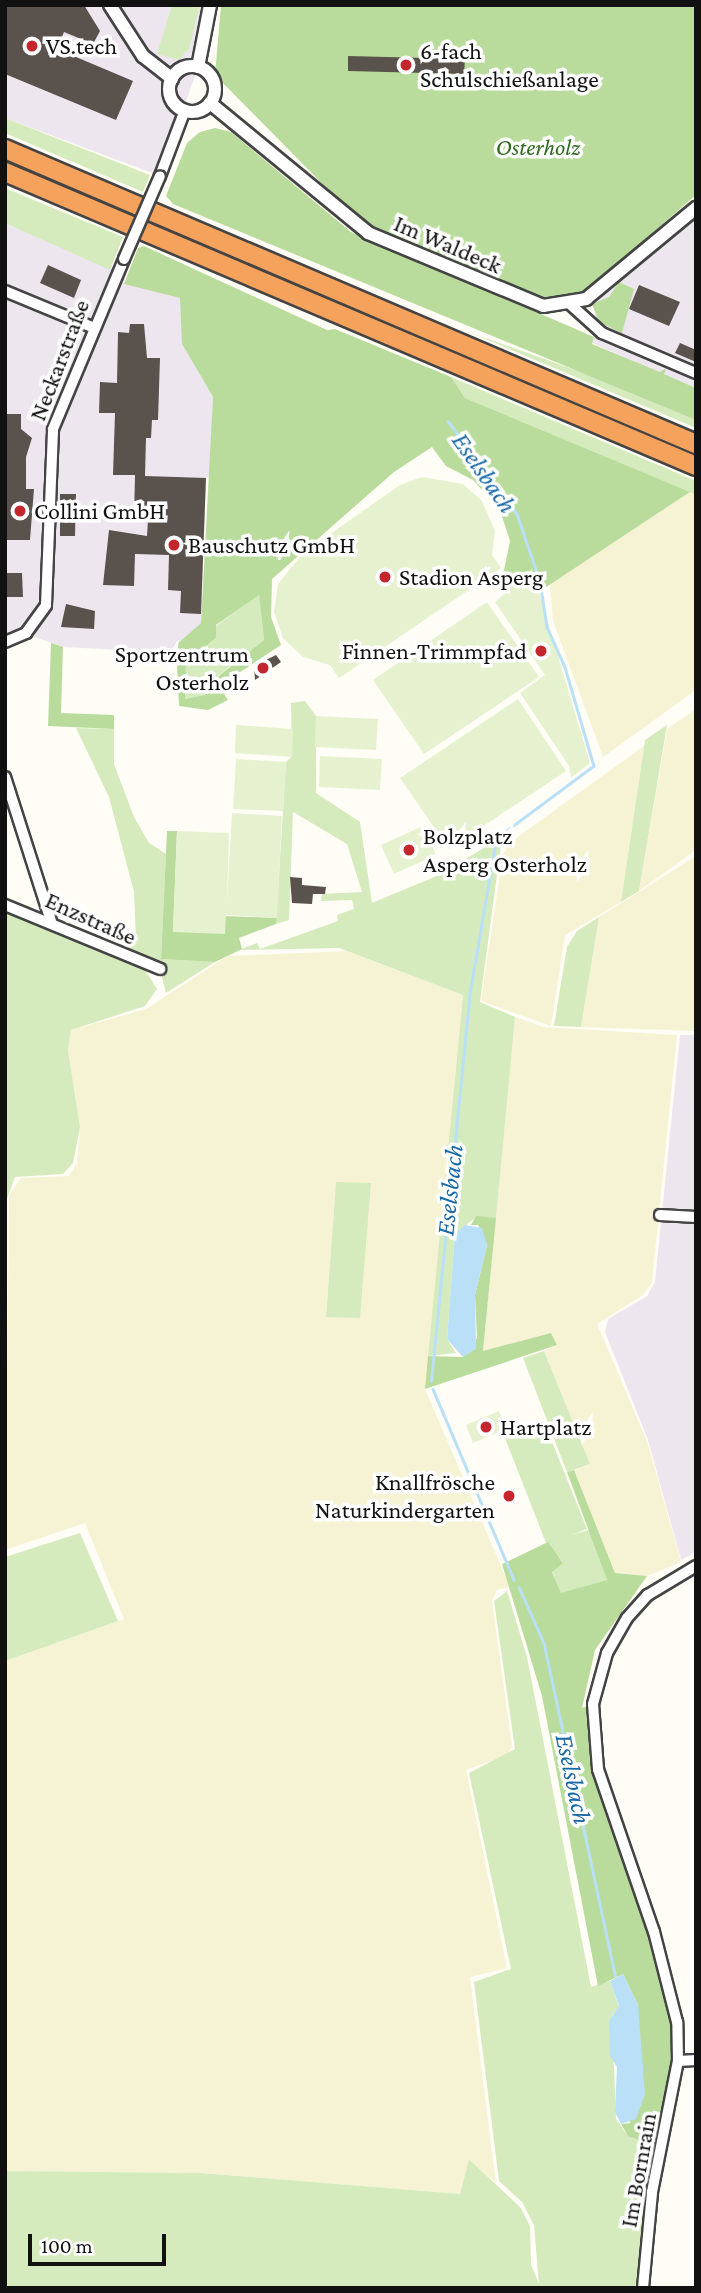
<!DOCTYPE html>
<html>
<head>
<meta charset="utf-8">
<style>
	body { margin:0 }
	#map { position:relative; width:701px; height:2293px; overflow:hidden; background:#fffdf5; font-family:"Crimson Pro",serif }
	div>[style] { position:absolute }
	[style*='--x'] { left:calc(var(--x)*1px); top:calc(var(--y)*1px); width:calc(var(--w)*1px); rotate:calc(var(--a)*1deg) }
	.industrial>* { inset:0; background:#eee6ef }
	.farmland>* { inset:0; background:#f6f3d4 }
	.green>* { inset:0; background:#d5ebbd }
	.forest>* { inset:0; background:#b9dc9c }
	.pitch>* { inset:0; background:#e6f2cf }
	.water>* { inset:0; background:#b9e0f7 }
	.stream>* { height:2.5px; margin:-1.25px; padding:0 1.25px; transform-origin:1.25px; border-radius:1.25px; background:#b9e0f7 }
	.building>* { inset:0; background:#5a524d }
	.roads { filter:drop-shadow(2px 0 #444) drop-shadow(-2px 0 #444) drop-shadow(0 2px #444) drop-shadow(0 -2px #444) }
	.minor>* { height:10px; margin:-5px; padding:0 5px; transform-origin:5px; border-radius:5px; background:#fff }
	.tertiary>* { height:12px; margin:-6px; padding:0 6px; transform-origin:6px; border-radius:6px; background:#fff }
	.tertiary>.ring { margin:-6px; padding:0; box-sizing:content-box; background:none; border:12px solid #fff; border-radius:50% }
	.motorway>* { height:18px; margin:-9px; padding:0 9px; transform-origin:9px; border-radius:9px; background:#f5a25d }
	.bridges { filter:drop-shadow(2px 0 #444) drop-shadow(-2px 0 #444) drop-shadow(0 2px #444) drop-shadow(0 -2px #444) }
	.minor-bridge>* { height:10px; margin:-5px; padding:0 5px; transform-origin:5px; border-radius:5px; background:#fff }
	.dots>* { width:19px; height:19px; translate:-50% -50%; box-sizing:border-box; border:4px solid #fff; border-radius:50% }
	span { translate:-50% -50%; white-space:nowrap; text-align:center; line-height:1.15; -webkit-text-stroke:7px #fff; paint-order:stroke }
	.poi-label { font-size:24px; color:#111 }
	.left { translate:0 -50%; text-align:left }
	.right { translate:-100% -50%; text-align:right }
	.park-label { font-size:24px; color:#2f6b1f; font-style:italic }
	.street-label { font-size:24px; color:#111 }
	.water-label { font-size:26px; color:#1768a6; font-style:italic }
	.frame { position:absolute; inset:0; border:7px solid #111; pointer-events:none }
	.scale { position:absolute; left:28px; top:2234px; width:138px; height:32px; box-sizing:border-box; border:4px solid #111; border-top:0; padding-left:9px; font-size:21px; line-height:24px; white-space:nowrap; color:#111; -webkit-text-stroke:5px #fff; paint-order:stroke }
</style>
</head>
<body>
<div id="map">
	<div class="industrial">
		<i style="clip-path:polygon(5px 5px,210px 5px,198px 67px,160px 176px,5px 118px)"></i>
		<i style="clip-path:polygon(696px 208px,696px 388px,664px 374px,663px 367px,661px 373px,592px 343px,598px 291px)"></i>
		<i style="clip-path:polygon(5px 223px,125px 275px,124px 283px,180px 298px,184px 304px,182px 344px,213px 397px,211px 477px,206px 477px,201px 623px,176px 645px,170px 658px,162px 652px,63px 647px,26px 634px,5px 642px)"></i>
		<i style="clip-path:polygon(680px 1035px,696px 1035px,696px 1552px,681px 1560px,648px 1440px,605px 1332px,608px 1319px,647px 1296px,655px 1282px)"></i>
	</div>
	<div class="farmland">
		<i style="clip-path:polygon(690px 492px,696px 495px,696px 690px,603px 757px,553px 621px,550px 584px)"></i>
		<i style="clip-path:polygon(696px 709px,696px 850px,639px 891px,667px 729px)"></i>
		<i style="clip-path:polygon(644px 746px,621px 902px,565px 935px,551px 1026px,481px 1001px,504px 847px)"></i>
		<i style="clip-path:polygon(696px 856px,696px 1031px,581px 1027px,599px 917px)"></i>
		<i style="clip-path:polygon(evenodd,346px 951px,463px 995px,425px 1389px,510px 1587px,497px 1590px,492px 1601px,512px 1747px,507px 1755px,466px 1770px,507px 1968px,470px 1977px,496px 2183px,469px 2159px,460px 2194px,201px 2173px,5px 2171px,5px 1661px,124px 1619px,85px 1523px,5px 1550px,9px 1196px,21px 1178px,69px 1176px,77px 1164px,80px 1127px,68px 1050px,71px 1030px,146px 1009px,228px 956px,346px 951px,336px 1182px,360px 1317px,359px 1318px,326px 1316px,336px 1182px)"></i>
		<i style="clip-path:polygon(515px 1017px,543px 1027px,677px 1035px,652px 1282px,643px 1295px,597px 1324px,647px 1441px,681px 1562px,647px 1576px,615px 1573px,574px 1470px,590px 1464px,544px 1351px,557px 1345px,483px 1351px)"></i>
	</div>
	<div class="green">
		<i style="clip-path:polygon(172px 5px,200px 5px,189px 49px,179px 60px,157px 54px)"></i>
		<i style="clip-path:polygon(5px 118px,150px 175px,143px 192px,5px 133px)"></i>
		<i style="clip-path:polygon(5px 188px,123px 237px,110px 270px,5px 223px)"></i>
		<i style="clip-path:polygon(469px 332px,634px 391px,696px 420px,696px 428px)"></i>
		<i style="clip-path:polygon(451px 377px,696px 481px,696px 495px,465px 398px)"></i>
		<i style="clip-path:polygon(259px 594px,264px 640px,210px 682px,205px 695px,185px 699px,186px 662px,216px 638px,216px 626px)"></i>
		<i style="clip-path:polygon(305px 701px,316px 716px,316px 793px,360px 822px,372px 903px,439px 875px,502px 837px,480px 1002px,515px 1017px,496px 1218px,476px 1217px,455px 1234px,447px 1339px,456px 1353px,428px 1356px,463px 995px,339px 948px,239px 950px,257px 943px,260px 949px,338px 921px,337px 915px,354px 909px,352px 900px,321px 901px,322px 894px,362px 892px,347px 844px,293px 812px,289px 920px,276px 924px,286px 762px,292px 756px,291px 703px)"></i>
		<i style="clip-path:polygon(667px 725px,639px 891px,621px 902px,645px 740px)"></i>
		<i style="clip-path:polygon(76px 728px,114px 729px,114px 764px,134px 817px,149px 843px,166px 854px,161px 959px,215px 962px,166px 993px,160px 969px,115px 951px,136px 939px,134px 892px,109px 797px)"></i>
		<i style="clip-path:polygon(5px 905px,51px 921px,144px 968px,157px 989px,145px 1006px,71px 1030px,68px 1050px,80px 1127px,73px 1163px,63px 1174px,15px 1177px,5px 1204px)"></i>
		<i style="clip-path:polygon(599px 917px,581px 1027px,554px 1026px,567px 947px,577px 931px)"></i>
		<i style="clip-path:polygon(336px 1182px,371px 1183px,360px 1318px,326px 1317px)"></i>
		<i style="clip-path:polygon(544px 1351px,590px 1464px,567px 1472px,523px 1358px)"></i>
		<i style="clip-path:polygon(544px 1422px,587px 1529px,571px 1535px,589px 1530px,607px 1580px,561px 1594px,552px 1571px,563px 1562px,546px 1543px,505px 1438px)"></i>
		<i style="clip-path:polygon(80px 1533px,118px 1621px,5px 1661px,5px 1557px)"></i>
		<i style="clip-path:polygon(507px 1591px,527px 1657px,591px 1987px,610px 1981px,619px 2007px,612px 2016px,616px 2119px,628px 2136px,666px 2128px,652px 2192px,643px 2288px,5px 2288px,5px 2171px,201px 2173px,460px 2194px,469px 2159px,521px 2208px,530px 2226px,531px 2265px,539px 2284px,534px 2225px,522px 2202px,499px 2181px,474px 1982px,511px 1969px,469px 1773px,515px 1749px,494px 1601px)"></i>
	</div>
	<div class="forest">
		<i style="clip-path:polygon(221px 5px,696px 5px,696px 195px,580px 296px,558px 303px,540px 299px,365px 227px,215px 75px)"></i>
		<i style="clip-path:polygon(215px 128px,231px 132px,351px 232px,594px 337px,592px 344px,660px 372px,666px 368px,664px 374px,696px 388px,696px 420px,173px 204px,166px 196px,187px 143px,200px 132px)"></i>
		<i style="clip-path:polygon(evenodd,144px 246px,327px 330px,335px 329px,451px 377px,465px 398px,690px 492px,519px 605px,502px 580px,510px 541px,500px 510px,473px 480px,446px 466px,432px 447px,394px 472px,272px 579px,271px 617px,281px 645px,219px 686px,228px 700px,208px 710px,179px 706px,176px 645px,201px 623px,213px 397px,182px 344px,180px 298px,124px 284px,138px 248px,144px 246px,259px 595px,264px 640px,210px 683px,205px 695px,185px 699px,186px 662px,216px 638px,216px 625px,259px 595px)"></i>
		<i style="clip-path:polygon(619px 282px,634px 289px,622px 333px,599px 322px,592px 304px,609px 297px)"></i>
		<i style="clip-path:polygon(51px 643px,63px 647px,61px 713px,114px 715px,114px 729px,48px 726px)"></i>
		<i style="clip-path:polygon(167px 831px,177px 831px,173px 932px,225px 916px,277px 918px,276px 924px,239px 938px,242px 949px,215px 962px,161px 959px)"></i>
		<i style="clip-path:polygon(476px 1216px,496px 1218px,483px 1351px,551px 1333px,557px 1345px,425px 1389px,428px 1356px,463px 1357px,477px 1338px,475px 1295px,487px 1245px,478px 1225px,471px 1225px)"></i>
		<i style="clip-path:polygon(574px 1470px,615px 1573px,647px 1576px,595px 1650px,582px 1708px,593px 1704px,594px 1747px,677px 2022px,666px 2128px,645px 2142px,628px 2136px,621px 2124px,630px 2123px,638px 2005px,623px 1974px,598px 1986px,542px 1696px,502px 1564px,548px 1542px,563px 1563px,552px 1572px,561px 1593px,607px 1580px,567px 1472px)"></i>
	</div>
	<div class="pitch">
		<i style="clip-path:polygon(422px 477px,463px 484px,482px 501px,495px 531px,492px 555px,501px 568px,339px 678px,330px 665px,303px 657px,283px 638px,274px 612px,278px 584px,303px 553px,400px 485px)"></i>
		<i style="clip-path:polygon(532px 569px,590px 763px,571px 778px,569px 766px,520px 693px,545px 675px,495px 602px)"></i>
		<i style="clip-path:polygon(487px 602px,539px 677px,424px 754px,373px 680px)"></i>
		<i style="clip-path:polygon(518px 699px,566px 771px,449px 849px,400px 778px)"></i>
		<i style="clip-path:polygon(316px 716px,378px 719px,376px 750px,315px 747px)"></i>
		<i style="clip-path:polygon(236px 725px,293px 729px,292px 757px,235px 753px)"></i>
		<i style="clip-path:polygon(320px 756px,382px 759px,380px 790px,319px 787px)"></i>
		<i style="clip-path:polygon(236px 759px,286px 762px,283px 811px,233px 809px)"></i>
		<i style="clip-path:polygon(232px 813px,282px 816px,277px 918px,226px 915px,225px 934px,173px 932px,177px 831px,229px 833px,227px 902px)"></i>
		<i style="clip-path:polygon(423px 826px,436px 855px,394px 874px,381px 845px)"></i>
		<i style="clip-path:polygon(499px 1411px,506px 1429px,473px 1443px,466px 1425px)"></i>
	</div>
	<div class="water">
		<i style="clip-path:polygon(465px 1225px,482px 1228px,487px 1245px,475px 1295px,476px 1349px,463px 1357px,447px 1339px,455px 1234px)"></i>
		<i style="clip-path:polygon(623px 1974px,638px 2005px,645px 2094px,636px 2119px,621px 2124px,615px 2112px,617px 2067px,610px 2056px,609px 2021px,619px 2006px,610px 1981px)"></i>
	</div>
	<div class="stream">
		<i style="--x:448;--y:421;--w:116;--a:53.4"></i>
		<i style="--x:517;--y:514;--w:71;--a:71.1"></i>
		<i style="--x:540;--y:581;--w:47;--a:81.3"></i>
		<i style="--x:547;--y:627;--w:44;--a:65.8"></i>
		<i style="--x:565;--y:667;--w:103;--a:73.7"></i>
		<i style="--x:594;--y:766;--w:122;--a:143.3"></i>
		<i style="--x:469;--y:997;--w:154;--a:-80.3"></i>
		<i style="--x:431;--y:1381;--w:385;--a:-84.3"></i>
		<i style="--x:433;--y:1389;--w:207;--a:67"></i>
		<i style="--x:519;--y:1587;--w:61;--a:65.9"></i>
		<i style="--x:544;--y:1643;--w:340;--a:77.9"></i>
	</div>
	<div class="building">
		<i style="clip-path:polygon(5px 5px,84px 5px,100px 31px,93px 44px,64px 32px,57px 49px,133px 81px,116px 120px,5px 74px)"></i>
		<i style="clip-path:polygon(348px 56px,465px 59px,464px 74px,348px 71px)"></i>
		<i style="clip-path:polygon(48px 265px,81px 280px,74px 298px,40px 283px)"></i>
		<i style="clip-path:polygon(639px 285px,680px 302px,669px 326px,629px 309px)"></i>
		<i style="clip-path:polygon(130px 324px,144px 324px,147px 358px,160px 358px,158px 420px,152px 420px,151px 438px,146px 438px,145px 476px,206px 478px,201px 614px,180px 613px,181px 591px,168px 590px,169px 555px,135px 554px,134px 586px,103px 585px,109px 530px,147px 536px,148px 519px,134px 519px,135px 475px,113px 475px,115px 413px,99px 413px,100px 382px,117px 383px,118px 332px,129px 333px)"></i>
		<i style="clip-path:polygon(680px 343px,696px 350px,696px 362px,675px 353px)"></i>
		<i style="clip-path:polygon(5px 414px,21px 414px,21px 429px,32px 438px,26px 457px,26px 489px,34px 489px,30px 540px,5px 540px)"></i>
		<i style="clip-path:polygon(60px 494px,76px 494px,75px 536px,60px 536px)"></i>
		<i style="clip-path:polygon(5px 573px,22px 573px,23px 597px,5px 597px)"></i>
		<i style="clip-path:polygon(66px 604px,95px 611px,94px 629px,61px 627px)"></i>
		<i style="clip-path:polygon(276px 655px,281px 662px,255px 680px,254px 666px)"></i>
		<i style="clip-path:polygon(290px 877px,302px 878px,302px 885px,326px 887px,325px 894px,313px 894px,312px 904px,292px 903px)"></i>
	</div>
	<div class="roads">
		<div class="minor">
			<i style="--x:160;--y:176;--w:71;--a:-69.3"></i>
			<i style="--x:5;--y:291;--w:94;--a:22.5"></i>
			<i style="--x:571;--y:305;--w:42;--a:42.1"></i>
			<i style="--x:602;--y:333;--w:102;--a:23.1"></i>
			<i style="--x:5;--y:642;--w:23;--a:-23"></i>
			<i style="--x:26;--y:633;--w:34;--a:-54"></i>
			<i style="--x:46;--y:605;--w:176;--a:-87.7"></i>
			<i style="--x:53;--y:429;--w:184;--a:-67.3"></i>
			<i style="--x:5;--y:777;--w:151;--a:72.3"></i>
			<i style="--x:5;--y:905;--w:168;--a:22.4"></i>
			<i style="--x:660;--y:1215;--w:36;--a:3"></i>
			<i style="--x:678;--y:2061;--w:18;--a:-3"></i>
			<i style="--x:643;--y:2288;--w:96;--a:-84.6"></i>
			<i style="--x:652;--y:2192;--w:134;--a:-78.8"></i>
			<i style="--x:678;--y:2061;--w:39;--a:-91"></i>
			<i style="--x:677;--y:2022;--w:93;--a:-104.3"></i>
			<i style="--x:654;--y:1932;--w:172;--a:-109"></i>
			<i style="--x:598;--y:1769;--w:65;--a:-94.4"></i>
			<i style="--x:593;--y:1704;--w:53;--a:-74.6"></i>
			<i style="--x:607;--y:1653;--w:40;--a:-60.3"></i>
			<i style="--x:627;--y:1618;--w:31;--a:-48"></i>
			<i style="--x:648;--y:1595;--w:56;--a:-31.1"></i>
		</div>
		<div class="tertiary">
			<i style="--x:110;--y:5;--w:61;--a:57.1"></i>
			<i style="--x:143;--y:56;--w:37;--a:38"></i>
			<i class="ring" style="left:169px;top:66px;width:34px;height:34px"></i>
			<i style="--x:198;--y:67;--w:63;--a:-79"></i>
			<i style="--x:210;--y:103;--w:205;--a:39.4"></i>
			<i style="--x:368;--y:233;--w:190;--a:22.6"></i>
			<i style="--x:543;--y:306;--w:44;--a:-9.2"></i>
			<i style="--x:586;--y:299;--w:143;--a:-39.6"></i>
		</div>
		<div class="motorway">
			<i style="--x:5;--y:149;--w:751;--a:23.12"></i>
			<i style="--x:5;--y:172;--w:751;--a:23.05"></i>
		</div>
	</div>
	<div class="bridges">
		<div class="minor-bridge">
			<i style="--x:124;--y:259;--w:90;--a:-66.6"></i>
		</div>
	</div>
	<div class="dots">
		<i style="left:32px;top:46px;background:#c4262e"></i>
		<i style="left:406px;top:65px;background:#c4262e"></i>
		<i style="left:20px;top:511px;background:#c4262e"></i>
		<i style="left:174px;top:545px;background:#c4262e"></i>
		<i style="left:385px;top:577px;background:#c4262e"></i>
		<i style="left:541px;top:651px;background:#c4262e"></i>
		<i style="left:263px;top:668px;background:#c4262e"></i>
		<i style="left:409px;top:850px;background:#c4262e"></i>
		<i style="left:486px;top:1427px;background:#c4262e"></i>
		<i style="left:509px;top:1496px;background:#c4262e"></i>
	</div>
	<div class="poi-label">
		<span class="left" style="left:46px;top:46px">VS.tech</span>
		<span class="left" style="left:420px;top:65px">6-fach<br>Schulschießanlage</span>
		<span class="left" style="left:34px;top:511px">Collini GmbH</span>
		<span class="left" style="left:188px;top:545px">Bauschutz GmbH</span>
		<span class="left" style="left:399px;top:577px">Stadion Asperg</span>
		<span class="right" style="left:527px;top:651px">Finnen-Trimmpfad</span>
		<span class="right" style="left:249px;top:668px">Sportzentrum<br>Osterholz</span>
		<span class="left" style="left:423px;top:850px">Bolzplatz<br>Asperg Osterholz</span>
		<span class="left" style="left:500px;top:1427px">Hartplatz</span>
		<span class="right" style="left:495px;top:1496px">Knallfrösche<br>Naturkindergarten</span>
	</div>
	<div class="park-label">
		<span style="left:538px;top:147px">Osterholz</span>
	</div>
	<div class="street-label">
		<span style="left:448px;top:244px;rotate:23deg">Im Waldeck</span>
		<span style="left:59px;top:360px;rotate:-69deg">Neckarstraße</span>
		<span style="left:91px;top:918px;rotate:24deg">Enzstraße</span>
		<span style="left:638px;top:2170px;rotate:-80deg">Im Bornrain</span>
	</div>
	<div class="water-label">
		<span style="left:484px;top:473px;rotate:55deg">Eselsbach</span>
		<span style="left:450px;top:1190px;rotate:-84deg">Eselsbach</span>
		<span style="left:573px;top:1779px;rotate:78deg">Eselsbach</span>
	</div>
	<div class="frame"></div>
	<div class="scale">100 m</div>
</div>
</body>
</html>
